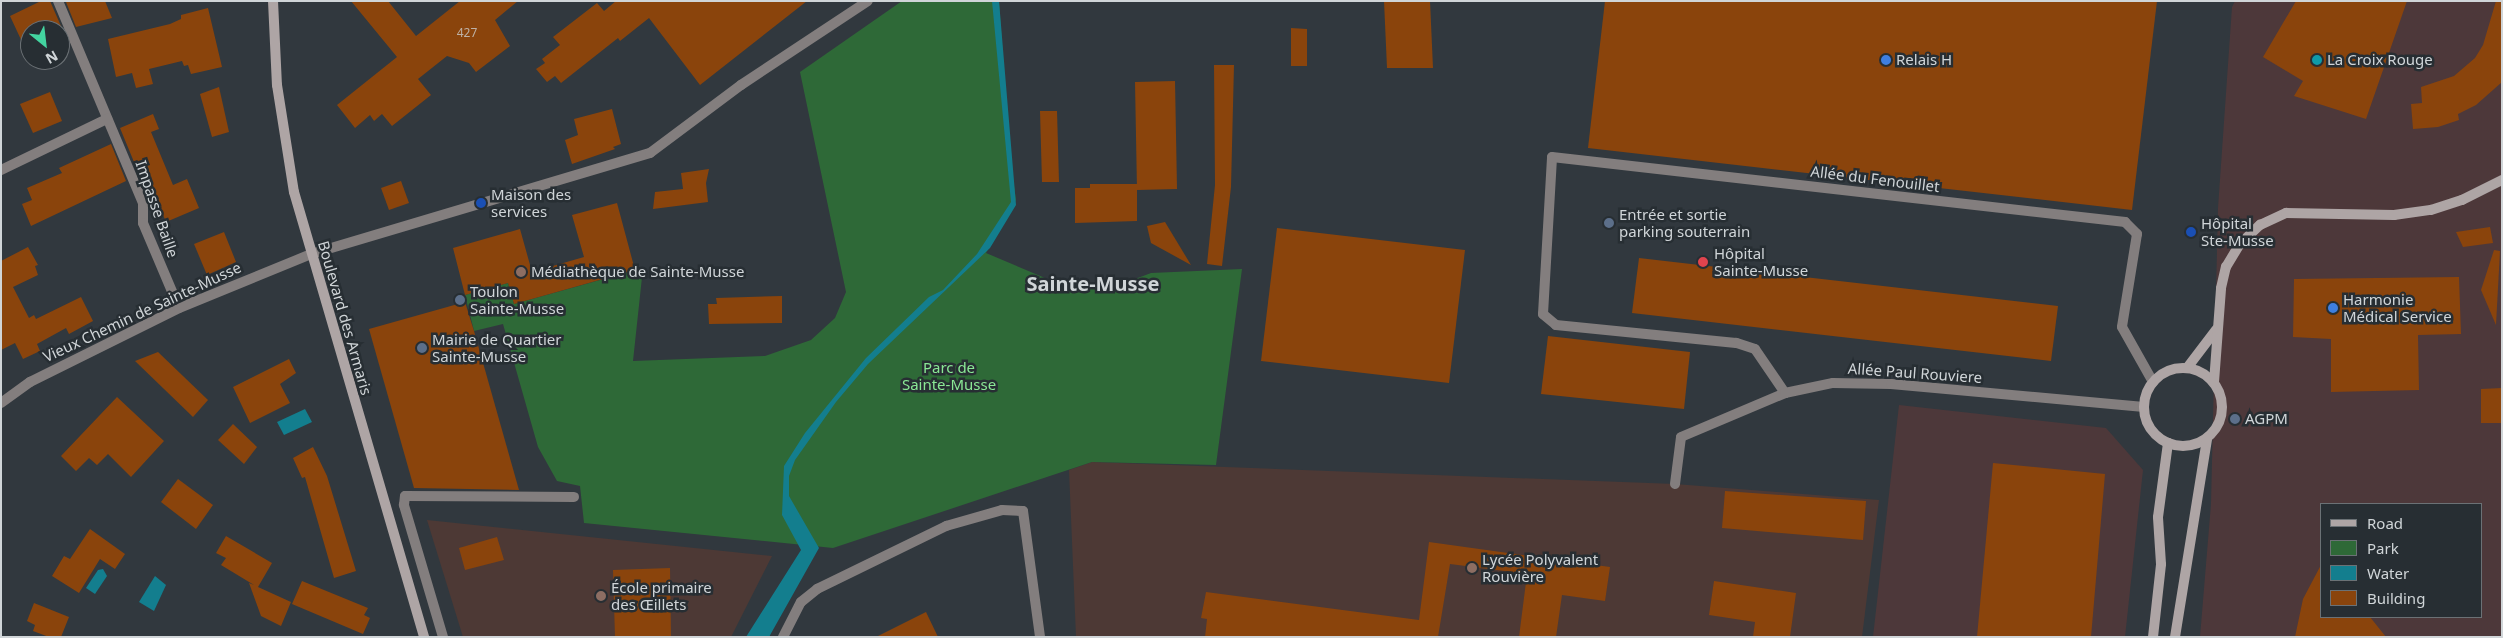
<!DOCTYPE html>
<html>
<head>
<meta charset="utf-8">
<style>
	body { margin:0 }
	#map { position:relative; width:2503px; height:638px; overflow:hidden; background:#31383e; font-family:"Noto Sans",sans-serif }
	div>[style] { position:absolute }
	[style*='--x'] { left:calc(var(--x)*1px); top:calc(var(--y)*1px); width:calc(var(--w)*1px); rotate:calc(var(--a)*1deg) }
	.commercial>* { inset:0; background:#4d383a }
	.education>* { inset:0; background:#4d3935 }
	.green>* { inset:0; background:#2e6937 }
	.water>* { inset:0; background:#137e8e }
	.building>* { inset:0; background:#8a440c }
	.minor>* { height:10px; margin:-5px; padding:0 5px; transform-origin:5px; border-radius:5px; background:#837e7e }
	.tertiary>* { height:10px; margin:-5px; padding:0 5px; transform-origin:5px; border-radius:5px; background:#837e7e }
	.secondary>* { height:10px; margin:-5px; padding:0 5px; transform-origin:5px; border-radius:5px; background:#aea5a5 }
	.secondary>.ring { margin:-5px; padding:0; box-sizing:content-box; background:none; border:10px solid #aea5a5; border-radius:50% }
	.dots>* { width:14px; height:14px; translate:-50% -50%; box-sizing:border-box; border:2px solid #272e33; border-radius:50% }
	span { translate:-50% -50%; white-space:nowrap; text-align:center; line-height:1.15; -webkit-text-stroke:5px #272e33; paint-order:stroke }
	.number-label { font-size:12px; color:#beb1a5 }
	.number-label span { -webkit-text-stroke-width:0 }
	.poi-label { font-size:15px; color:#d0d5d8 }
	.left { translate:0 -50%; text-align:left }
	.street-label { font-size:15px; color:#d0d5d8 }
	.park-label { font-size:15px; color:#8ae795 }
	.district-label { font-size:20px; color:#d0d5d8; font-weight:700 }
	.frame { position:absolute; inset:0; border:2px solid #d0d5d8; pointer-events:none }
	.legend { position:absolute; left:2320px; top:503px; width:162px; height:115px; box-sizing:border-box; background:#272e33; border:1px solid #6b7175; margin:0; padding:6px 9px; list-style:none; font-size:15px; color:#d0d5d8 }
	.legend li { display:flex; align-items:center; gap:10px; height:25px }
	.legend b { width:25px; border:1px solid #6b7175 }
	.north { position:absolute; left:20px; top:20px; width:50px; height:50px; box-sizing:border-box; background:#272e33; border:1px solid #6b7175; border-radius:50%; rotate:151deg; font-size:14px; font-weight:700; line-height:20px; text-align:center; color:#d0d5d8 }
	.north::after { content:''; display:block; margin:auto; width:18px; height:22px; background:#43d4a0; clip-path:polygon(50% 0,100% 100%,50% 72%,0 100%) }
</style>
</head>
<body>
<div id="map">
	<div class="commercial">
		<i style="clip-path:polygon(evenodd,2235px 1px,2502px 1px,2502px 637px,2200px 637px,2211px 504px,2218px 208px,2232px 7px,2235px 1px,2322px 504px,2482px 504px,2482px 617px,2322px 617px,2322px 504px)"></i>
		<i style="clip-path:polygon(1899px 405px,2106px 428px,2143px 470px,2125px 637px,1873px 637px)"></i>
	</div>
	<div class="education">
		<i style="clip-path:polygon(1092px 462px,1675px 484px,1879px 500px,1862px 637px,1076px 637px,1069px 470px)"></i>
		<i style="clip-path:polygon(427px 520px,772px 556px,731px 637px,463px 637px)"></i>
	</div>
	<div class="green">
		<i style="clip-path:polygon(902px 1px,999px 1px,1010px 156px,1016px 200px,986px 253px,1064px 286px,1106px 290px,1151px 273px,1242px 269px,1216px 465px,1092px 462px,833px 548px,584px 523px,580px 486px,557px 481px,538px 447px,503px 324px,474px 331px,465px 295px,508px 283px,514px 304px,643px 268px,633px 361px,765px 356px,811px 340px,835px 318px,846px 292px,800px 72px)"></i>
	</div>
	<div class="water">
		<i style="clip-path:polygon(992px 1px,999px 1px,1016px 205px,990px 248px,868px 364px,836px 402px,795px 460px,789px 476px,789px 496px,819px 548px,769px 637px,746px 637px,801px 550px,782px 515px,784px 466px,805px 433px,866px 358px,929px 297px,943px 290px,977px 254px,1011px 202px)"></i>
		<i style="clip-path:polygon(305px 409px,312px 422px,284px 435px,277px 422px)"></i>
		<i style="clip-path:polygon(103px 569px,107px 576px,95px 594px,86px 588px,98px 570px)"></i>
		<i style="clip-path:polygon(155px 576px,166px 585px,154px 611px,139px 602px)"></i>
	</div>
	<div class="building">
		<i style="clip-path:polygon(41px 1px,50px 1px,64px 33px,60px 35px,60px 26px,51px 30px,30px 30px,30px 41px,23px 44px,10px 16px)"></i>
		<i style="clip-path:polygon(105px 1px,112px 18px,76px 27px,66px 2px)"></i>
		<i style="clip-path:polygon(351px 1px,388px 1px,416px 36px,460px 1px,518px 1px,495px 20px,510px 46px,476px 72px,469px 63px,447px 56px,418px 79px,431px 95px,392px 126px,382px 114px,374px 121px,370px 115px,355px 128px,337px 105px,397px 57px)"></i>
		<i style="clip-path:polygon(616px 1px,807px 1px,700px 85px,649px 18px,620px 41px,618px 38px,561px 83px,555px 76px,547px 82px,536px 69px,545px 63px,542px 59px,560px 45px,553px 37px,597px 3px,604px 11px)"></i>
		<i style="clip-path:polygon(1384px 1px,1430px 1px,1433px 68px,1387px 68px)"></i>
		<i style="clip-path:polygon(1605px 1px,2157px 1px,2132px 210px,1588px 148px)"></i>
		<i style="clip-path:polygon(2296px 1px,2407px 1px,2366px 119px,2294px 96px,2303px 81px,2263px 57px)"></i>
		<i style="clip-path:polygon(2496px 1px,2502px 1px,2502px 82px,2476px 105px,2458px 114px,2459px 120px,2438px 127px,2413px 129px,2411px 104px,2422px 103px,2421px 87px,2454px 76px,2475px 58px,2483px 45px)"></i>
		<i style="clip-path:polygon(208px 8px,222px 67px,191px 74px,188px 65px,184px 66px,182px 61px,149px 69px,153px 84px,136px 88px,132px 73px,116px 77px,108px 39px,170px 24px,181px 19px,181px 15px)"></i>
		<i style="clip-path:polygon(1291px 28px,1307px 29px,1307px 66px,1291px 66px)"></i>
		<i style="clip-path:polygon(1214px 65px,1234px 65px,1231px 187px,1222px 266px,1207px 264px,1215px 185px)"></i>
		<i style="clip-path:polygon(1175px 81px,1177px 189px,1137px 190px,1135px 82px)"></i>
		<i style="clip-path:polygon(219px 87px,229px 132px,212px 137px,200px 94px)"></i>
		<i style="clip-path:polygon(50px 92px,62px 121px,33px 133px,20px 104px)"></i>
		<i style="clip-path:polygon(612px 109px,621px 144px,613px 147px,615px 149px,572px 164px,565px 140px,578px 135px,574px 119px)"></i>
		<i style="clip-path:polygon(1040px 111px,1057px 111px,1059px 182px,1042px 182px)"></i>
		<i style="clip-path:polygon(153px 114px,159px 129px,151px 132px,173px 185px,187px 179px,199px 208px,166px 222px,154px 193px,148px 196px,120px 128px)"></i>
		<i style="clip-path:polygon(111px 144px,126px 181px,31px 226px,22px 204px,32px 200px,27px 188px,62px 173px,59px 168px)"></i>
		<i style="clip-path:polygon(709px 169px,706px 183px,708px 202px,653px 209px,655px 192px,683px 189px,681px 173px)"></i>
		<i style="clip-path:polygon(401px 181px,409px 203px,389px 210px,381px 188px)"></i>
		<i style="clip-path:polygon(1090px 184px,1137px 184px,1137px 221px,1075px 223px,1075px 188px,1090px 188px)"></i>
		<i style="clip-path:polygon(617px 203px,635px 270px,514px 304px,508px 283px,465px 295px,453px 248px,520px 229px,532px 272px,584px 257px,572px 215px)"></i>
		<i style="clip-path:polygon(1165px 222px,1191px 265px,1151px 243px,1147px 226px)"></i>
		<i style="clip-path:polygon(2490px 227px,2493px 243px,2463px 247px,2456px 232px)"></i>
		<i style="clip-path:polygon(1277px 228px,1465px 250px,1449px 383px,1261px 361px)"></i>
		<i style="clip-path:polygon(224px 232px,236px 262px,207px 275px,194px 244px)"></i>
		<i style="clip-path:polygon(28px 247px,38px 265px,35px 266px,38px 275px,13px 287px,29px 318px,34px 315px,36px 319px,81px 297px,93px 321px,69px 334px,66px 328px,37px 344px,40px 351px,23px 359px,15px 343px,1px 350px,1px 261px)"></i>
		<i style="clip-path:polygon(2494px 250px,2500px 251px,2496px 325px,2481px 290px)"></i>
		<i style="clip-path:polygon(1639px 258px,2058px 306px,2051px 361px,1632px 313px)"></i>
		<i style="clip-path:polygon(2459px 277px,2461px 334px,2418px 335px,2419px 390px,2331px 392px,2331px 339px,2293px 337px,2294px 279px)"></i>
		<i style="clip-path:polygon(782px 296px,782px 323px,709px 324px,708px 304px,717px 304px,716px 298px)"></i>
		<i style="clip-path:polygon(465px 302px,474px 331px,519px 490px,414px 488px,369px 329px)"></i>
		<i style="clip-path:polygon(1548px 336px,1690px 352px,1684px 409px,1541px 394px)"></i>
		<i style="clip-path:polygon(158px 352px,208px 400px,193px 417px,135px 361px)"></i>
		<i style="clip-path:polygon(289px 359px,296px 373px,280px 384px,290px 403px,250px 423px,233px 387px)"></i>
		<i style="clip-path:polygon(2502px 388px,2502px 423px,2481px 423px,2481px 389px)"></i>
		<i style="clip-path:polygon(117px 397px,164px 441px,131px 477px,108px 454px,97px 465px,89px 458px,76px 471px,61px 456px)"></i>
		<i style="clip-path:polygon(233px 424px,257px 447px,244px 464px,218px 440px)"></i>
		<i style="clip-path:polygon(313px 447px,327px 476px,356px 571px,334px 578px,305px 477px,302px 478px,293px 458px)"></i>
		<i style="clip-path:polygon(1993px 463px,2105px 474px,2091px 637px,1977px 637px)"></i>
		<i style="clip-path:polygon(178px 479px,213px 505px,196px 529px,161px 502px)"></i>
		<i style="clip-path:polygon(1725px 491px,1866px 501px,1863px 540px,1722px 528px)"></i>
		<i style="clip-path:polygon(90px 529px,125px 554px,115px 569px,100px 559px,79px 593px,52px 576px,64px 556px,70px 559px)"></i>
		<i style="clip-path:polygon(226px 536px,272px 563px,258px 587px,291px 602px,281px 626px,261px 616px,249px 583px,254px 585px,221px 565px,226px 558px,216px 553px)"></i>
		<i style="clip-path:polygon(497px 537px,504px 560px,465px 570px,459px 548px)"></i>
		<i style="clip-path:polygon(1429px 542px,1610px 567px,1605px 601px,1562px 595px,1556px 637px,1519px 637px,1527px 574px,1450px 564px,1438px 637px,1205px 637px,1207px 619px,1201px 618px,1206px 592px,1419px 620px)"></i>
		<i style="clip-path:polygon(2322px 563px,2322px 617px,2370px 617px,2386px 637px,2295px 637px,2303px 599px)"></i>
		<i style="clip-path:polygon(670px 568px,671px 637px,615px 637px,613px 570px)"></i>
		<i style="clip-path:polygon(302px 581px,368px 608px,364px 615px,370px 618px,363px 634px,292px 604px)"></i>
		<i style="clip-path:polygon(1714px 581px,1796px 593px,1790px 637px,1753px 637px,1755px 622px,1709px 615px)"></i>
		<i style="clip-path:polygon(34px 603px,69px 617px,61px 637px,49px 637px,33px 631px,35px 625px,27px 621px)"></i>
		<i style="clip-path:polygon(926px 612px,938px 637px,876px 637px)"></i>
	</div>
	<div class="minor">
		<i style="--x:58;--y:1;--w:219;--a:67.2"></i>
		<i style="--x:143;--y:203;--w:20;--a:90"></i>
		<i style="--x:143;--y:223;--w:92;--a:67"></i>
		<i style="--x:1;--y:170;--w:118;--a:-25.7"></i>
		<i style="--x:311;--y:254;--w:354;--a:-16.6"></i>
		<i style="--x:650;--y:153;--w:114;--a:-36.8"></i>
		<i style="--x:741;--y:85;--w:152;--a:-33.5"></i>
		<i style="--x:1785;--y:393;--w:53;--a:-124.3"></i>
		<i style="--x:1755;--y:349;--w:20;--a:-162"></i>
		<i style="--x:1736;--y:343;--w:181;--a:-174.3"></i>
		<i style="--x:1556;--y:325;--w:17;--a:-140"></i>
		<i style="--x:1543;--y:314;--w:157;--a:-86.7"></i>
		<i style="--x:1552;--y:157;--w:577;--a:6.47"></i>
		<i style="--x:2125;--y:222;--w:17;--a:45"></i>
		<i style="--x:2137;--y:234;--w:94;--a:99.2"></i>
		<i style="--x:2122;--y:327;--w:63;--a:60.6"></i>
		<i style="--x:1675;--y:484;--w:47;--a:-82.7"></i>
		<i style="--x:1681;--y:437;--w:113;--a:-22.9"></i>
		<i style="--x:1785;--y:393;--w:49;--a:-11.8"></i>
		<i style="--x:1833;--y:383;--w:58;--a:1"></i>
		<i style="--x:1891;--y:384;--w:254;--a:5.2"></i>
		<i style="--x:443;--y:637;--w:138;--a:-106.5"></i>
		<i style="--x:404;--y:505;--w:9;--a:-84"></i>
		<i style="--x:405;--y:496;--w:169;--a:0.3"></i>
		<i style="--x:783;--y:637;--w:39;--a:-63"></i>
		<i style="--x:801;--y:602;--w:21;--a:-39"></i>
		<i style="--x:817;--y:589;--w:144;--a:-26"></i>
		<i style="--x:946;--y:526;--w:58;--a:-15.9"></i>
		<i style="--x:1002;--y:510;--w:21;--a:3"></i>
		<i style="--x:1023;--y:511;--w:127;--a:82.3"></i>
	</div>
	<div class="tertiary">
		<i style="--x:1;--y:403;--w:36;--a:-36"></i>
		<i style="--x:30;--y:382;--w:166;--a:-26.4"></i>
		<i style="--x:179;--y:308;--w:143;--a:-22.2"></i>
	</div>
	<div class="secondary">
		<i style="--x:273;--y:1;--w:84;--a:87.3"></i>
		<i style="--x:277;--y:85;--w:108;--a:81"></i>
		<i style="--x:294;--y:192;--w:464;--a:73.7"></i>
		<i style="--x:2187;--y:368;--w:48;--a:-52.7"></i>
		<i class="ring" style="left:2144px;top:368px;width:68px;height:68px"></i>
		<i style="--x:2214;--y:382;--w:94;--a:-85.7"></i>
		<i style="--x:2221;--y:288;--w:22;--a:-77"></i>
		<i style="--x:2226;--y:267;--w:27;--a:-59"></i>
		<i style="--x:2240;--y:244;--w:28;--a:-44"></i>
		<i style="--x:2260;--y:225;--w:29;--a:-25"></i>
		<i style="--x:2286;--y:213;--w:108;--a:1.1"></i>
		<i style="--x:2394;--y:215;--w:37;--a:-8"></i>
		<i style="--x:2431;--y:210;--w:33;--a:-18"></i>
		<i style="--x:2462;--y:200;--w:45;--a:-26.6"></i>
		<i style="--x:2153;--y:637;--w:73;--a:-83.7"></i>
		<i style="--x:2161;--y:564;--w:47;--a:-93.7"></i>
		<i style="--x:2158;--y:517;--w:75;--a:-82.3"></i>
		<i style="--x:2175;--y:637;--w:201;--a:-80.8"></i>
	</div>
	<div class="dots">
		<i style="left:1886px;top:60px;background:#3f7fe0"></i>
		<i style="left:2317px;top:60px;background:#0f9aa8"></i>
		<i style="left:481px;top:203px;background:#1a4fb4"></i>
		<i style="left:1609px;top:223px;background:#5c6f8a"></i>
		<i style="left:2191px;top:232px;background:#1a4fb4"></i>
		<i style="left:1703px;top:262px;background:#e0444e"></i>
		<i style="left:521px;top:272px;background:#8d6e63"></i>
		<i style="left:460px;top:300px;background:#5c6f8a"></i>
		<i style="left:2333px;top:308px;background:#3f7fe0"></i>
		<i style="left:422px;top:348px;background:#5c6f8a"></i>
		<i style="left:2235px;top:419px;background:#5c6f8a"></i>
		<i style="left:1472px;top:568px;background:#8d6e63"></i>
		<i style="left:601px;top:596px;background:#8d6e63"></i>
	</div>
	<div class="number-label">
		<span style="left:467px;top:33px">427</span>
	</div>
	<div class="poi-label">
		<span class="left" style="left:1896px;top:60px">Relais H</span>
		<span class="left" style="left:2327px;top:60px">La Croix Rouge</span>
		<span class="left" style="left:491px;top:203px">Maison des<br>services</span>
		<span class="left" style="left:1619px;top:223px">Entrée et sortie<br>parking souterrain</span>
		<span class="left" style="left:2201px;top:232px">Hôpital<br>Ste-Musse</span>
		<span class="left" style="left:1714px;top:262px">Hôpital<br>Sainte-Musse</span>
		<span class="left" style="left:531px;top:272px">Médiathèque de Sainte-Musse</span>
		<span class="left" style="left:470px;top:300px">Toulon<br>Sainte-Musse</span>
		<span class="left" style="left:2343px;top:308px">Harmonie<br>Médical Service</span>
		<span class="left" style="left:432px;top:348px">Mairie de Quartier<br>Sainte-Musse</span>
		<span class="left" style="left:2245px;top:419px">AGPM</span>
		<span class="left" style="left:1482px;top:568px">Lycée Polyvalent<br>Rouvière</span>
		<span class="left" style="left:611px;top:596px">École primaire<br>des Œillets</span>
	</div>
	<div class="street-label">
		<span style="left:1875px;top:179px;rotate:7deg">Allée du Fenouillet</span>
		<span style="left:157px;top:209px;rotate:71deg">Impasse Baille</span>
		<span style="left:142px;top:312px;rotate:-25deg">Vieux Chemin de Sainte-Musse</span>
		<span style="left:345px;top:318px;rotate:74deg">Boulevard des Armaris</span>
		<span style="left:1915px;top:373px;rotate:4deg">Allée Paul Rouviere</span>
	</div>
	<div class="park-label">
		<span style="left:949px;top:376px">Parc de<br>Sainte-Musse</span>
	</div>
	<div class="district-label">
		<span style="left:1093px;top:283px">Sainte-Musse</span>
	</div>
	<div class="frame"></div>
	<ul class="legend">
	<li><b style="height:6px;background:#aea5a5"></b>Road</li>
	<li><b style="height:14px;background:#2e6937"></b>Park</li>
	<li><b style="height:14px;background:#137e8e"></b>Water</li>
	<li><b style="height:14px;background:#8a440c"></b>Building</li>
	</ul>
	<div class="north">N</div>
</div>
</body>
</html>
